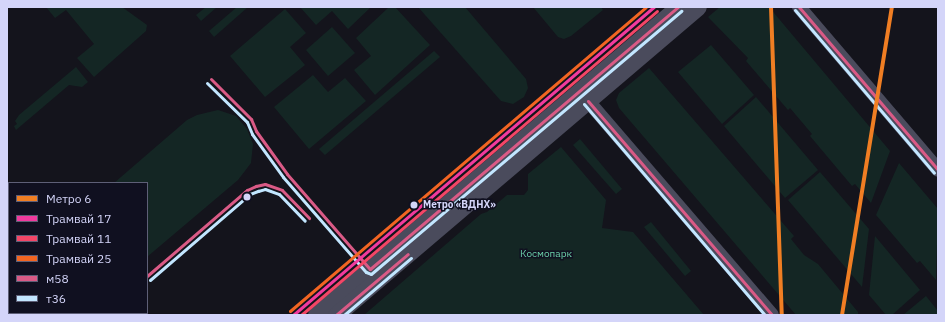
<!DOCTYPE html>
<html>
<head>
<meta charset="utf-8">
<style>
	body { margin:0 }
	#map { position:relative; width:945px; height:322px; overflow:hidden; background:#14141c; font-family:"IBM Plex Sans",sans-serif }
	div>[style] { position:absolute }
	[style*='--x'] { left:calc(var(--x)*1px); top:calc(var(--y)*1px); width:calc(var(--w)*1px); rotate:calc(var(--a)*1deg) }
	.green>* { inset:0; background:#142624 }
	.minor>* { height:14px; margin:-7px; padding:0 7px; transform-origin:7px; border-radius:7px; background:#4a4b5c }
	.tertiary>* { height:17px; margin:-8.5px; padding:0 8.5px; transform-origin:8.5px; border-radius:8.5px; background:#4a4b5c }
	.bus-1>* { height:3px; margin:-1.5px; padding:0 1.5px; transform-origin:1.5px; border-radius:1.5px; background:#da5a86 }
	.bus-2>* { height:3px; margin:-1.5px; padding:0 1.5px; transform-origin:1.5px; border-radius:1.5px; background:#c2e6ff }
	.tram-1>* { height:3px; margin:-1.5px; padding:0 1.5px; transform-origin:1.5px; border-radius:1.5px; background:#f13a9d }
	.tram-2>* { height:3px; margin:-1.5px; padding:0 1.5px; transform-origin:1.5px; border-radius:1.5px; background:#f34667 }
	.tram-3>* { height:3px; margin:-1.5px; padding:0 1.5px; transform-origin:1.5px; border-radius:1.5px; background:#f26522 }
	.metro-1>* { height:4px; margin:-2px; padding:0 2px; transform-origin:2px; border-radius:2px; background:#f07e23 }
	.dots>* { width:11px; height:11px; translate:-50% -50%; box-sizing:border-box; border:2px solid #101020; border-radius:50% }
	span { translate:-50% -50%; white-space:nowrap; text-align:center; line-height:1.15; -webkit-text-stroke:3px #101020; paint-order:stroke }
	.stop-label { font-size:10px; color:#d4d5f9; font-weight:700 }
	.left { translate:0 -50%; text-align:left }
	.park-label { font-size:10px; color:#6acfa8 }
	.frame { position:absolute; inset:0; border:8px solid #d4d5f9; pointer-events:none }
	.legend { position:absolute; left:8px; top:182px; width:140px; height:132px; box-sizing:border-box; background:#101020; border:1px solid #5e5f77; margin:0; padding:5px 7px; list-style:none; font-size:12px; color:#d4d5f9 }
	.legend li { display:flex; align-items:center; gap:8px; height:20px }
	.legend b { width:20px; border:1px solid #5e5f77 }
</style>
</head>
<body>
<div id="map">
	<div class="green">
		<i style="clip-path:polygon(46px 7px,122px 7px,147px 25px,146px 31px,94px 77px,77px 58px,94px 44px,66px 10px,55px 18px)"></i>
		<i style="clip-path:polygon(206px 7px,217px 7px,201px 21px,196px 15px)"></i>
		<i style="clip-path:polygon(237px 7px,248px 7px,214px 37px,209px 31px)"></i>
		<i style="clip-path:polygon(300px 7px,371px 7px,348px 29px,332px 11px,316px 25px)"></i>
		<i style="clip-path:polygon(389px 7px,395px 7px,430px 45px,375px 95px,354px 70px,371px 56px,356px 38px)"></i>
		<i style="clip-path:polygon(418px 7px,465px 7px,526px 79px,528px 88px,524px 97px,513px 104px,501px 101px)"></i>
		<i style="clip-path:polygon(533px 7px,601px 7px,603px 10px,571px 36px,564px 39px,558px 37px)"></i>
		<i style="clip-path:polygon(720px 7px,769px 7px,890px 151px,871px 203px,855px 184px,852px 186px,810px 136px,812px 134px,790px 108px,788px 110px,746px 61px,748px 58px,708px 17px)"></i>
		<i style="clip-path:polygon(285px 9px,306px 33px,290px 47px,305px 65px,265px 97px,230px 56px)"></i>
		<i style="clip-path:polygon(332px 27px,355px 53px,328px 76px,306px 50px)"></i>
		<i style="clip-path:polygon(711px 45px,754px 95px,722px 124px,678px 72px)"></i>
		<i style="clip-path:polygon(434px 51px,440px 57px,325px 155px,319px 149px)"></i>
		<i style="clip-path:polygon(76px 67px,88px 82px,82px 87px,69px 85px,16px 130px,14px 126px,17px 124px,15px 121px,19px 115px)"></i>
		<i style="clip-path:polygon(649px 68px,794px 236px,791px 239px,804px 255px,818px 264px,858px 312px,858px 315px,796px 315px,619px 108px,616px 100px,619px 93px)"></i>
		<i style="clip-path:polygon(313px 75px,328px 92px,345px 78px,366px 101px,309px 149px,274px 107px)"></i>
		<i style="clip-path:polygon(756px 97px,818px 170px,785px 198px,724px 126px)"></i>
		<i style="clip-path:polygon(218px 110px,236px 116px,247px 129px,253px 144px,251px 163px,238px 180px,147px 257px,147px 183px,114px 183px,187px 120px,197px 115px)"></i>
		<i style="clip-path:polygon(580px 139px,622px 189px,616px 194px,573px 145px)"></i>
		<i style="clip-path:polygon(561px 147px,606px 200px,602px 228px,633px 232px,704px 315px,364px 315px,481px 214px,487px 212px,507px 195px,524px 195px,528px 190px,528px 174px)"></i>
		<i style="clip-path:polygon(899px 163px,938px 209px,936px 280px,920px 261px,917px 263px,876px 215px)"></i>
		<i style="clip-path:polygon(820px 172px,869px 229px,862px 287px,788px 200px)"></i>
		<i style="clip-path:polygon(651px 222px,691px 271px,685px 276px,644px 227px)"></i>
		<i style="clip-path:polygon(875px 236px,920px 290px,892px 315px,886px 315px,869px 295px)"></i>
		<i style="clip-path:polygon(9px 272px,9px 313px,81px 313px,7px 315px)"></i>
		<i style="clip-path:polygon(926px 296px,938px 311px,938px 315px,903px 315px)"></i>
	</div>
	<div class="minor">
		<i style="--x:799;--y:7;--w:214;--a:49.5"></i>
		<i style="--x:588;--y:101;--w:282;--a:49.3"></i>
	</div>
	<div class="tertiary">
		<i style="--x:316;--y:315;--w:475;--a:-40.4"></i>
		<i style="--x:336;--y:315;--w:475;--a:-40.4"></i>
	</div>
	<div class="bus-1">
		<i style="--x:799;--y:7;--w:214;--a:49.5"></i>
		<i style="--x:211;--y:79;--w:57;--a:45"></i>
		<i style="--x:251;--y:119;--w:13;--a:67"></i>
		<i style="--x:256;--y:131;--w:53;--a:54.2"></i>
		<i style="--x:287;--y:174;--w:126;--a:48.9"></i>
		<i style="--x:370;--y:269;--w:404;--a:-40.4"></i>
		<i style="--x:588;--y:101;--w:282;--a:49.3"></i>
		<i style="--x:147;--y:276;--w:132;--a:-40.7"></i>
		<i style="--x:247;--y:190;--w:10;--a:-24"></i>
		<i style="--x:256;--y:186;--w:9;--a:-13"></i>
		<i style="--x:265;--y:184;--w:18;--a:19"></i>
		<i style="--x:282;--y:190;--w:39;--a:46"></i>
		<i style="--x:336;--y:315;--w:94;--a:-40.3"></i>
	</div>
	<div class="bus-2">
		<i style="--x:795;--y:10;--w:214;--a:49.5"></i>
		<i style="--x:207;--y:83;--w:56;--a:44.3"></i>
		<i style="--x:247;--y:122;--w:13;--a:67"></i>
		<i style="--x:252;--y:134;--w:53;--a:54.2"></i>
		<i style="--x:283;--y:177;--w:126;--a:48.9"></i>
		<i style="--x:366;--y:272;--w:5;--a:22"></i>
		<i style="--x:371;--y:274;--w:407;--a:-40.3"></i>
		<i style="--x:584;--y:104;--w:278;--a:49.4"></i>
		<i style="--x:150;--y:280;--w:132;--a:-40.7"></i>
		<i style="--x:250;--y:194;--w:9;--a:-21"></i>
		<i style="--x:258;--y:191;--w:7;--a:-16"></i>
		<i style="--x:265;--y:189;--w:15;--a:20"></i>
		<i style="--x:279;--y:194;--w:37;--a:46"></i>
		<i style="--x:344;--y:315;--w:88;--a:-40.4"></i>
	</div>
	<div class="tram-1">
		<i style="--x:293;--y:315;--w:475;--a:-40.5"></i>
	</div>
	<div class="tram-2">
		<i style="--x:301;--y:315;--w:468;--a:-40.5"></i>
	</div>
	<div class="tram-3">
		<i style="--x:290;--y:311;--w:468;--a:-40.5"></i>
	</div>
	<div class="metro-1">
		<i style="--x:771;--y:7;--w:308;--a:88"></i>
		<i style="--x:842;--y:315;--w:312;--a:-80.8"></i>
	</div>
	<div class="dots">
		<i style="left:247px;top:197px;background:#d4d5f9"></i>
		<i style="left:414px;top:205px;background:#d4d5f9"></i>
	</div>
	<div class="stop-label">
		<span class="left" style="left:423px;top:205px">Метро «ВДНХ»</span>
	</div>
	<div class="park-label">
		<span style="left:546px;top:254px">Космопарк</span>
	</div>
	<div class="frame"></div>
	<ul class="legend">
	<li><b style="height:5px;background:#f07e23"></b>Метро 6</li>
	<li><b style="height:5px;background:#f13a9d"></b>Трамвай 17</li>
	<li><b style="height:5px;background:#f34667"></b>Трамвай 11</li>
	<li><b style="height:5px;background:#f26522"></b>Трамвай 25</li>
	<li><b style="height:5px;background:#da5a86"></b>м58</li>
	<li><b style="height:5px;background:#c2e6ff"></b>т36</li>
	</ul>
</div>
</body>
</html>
